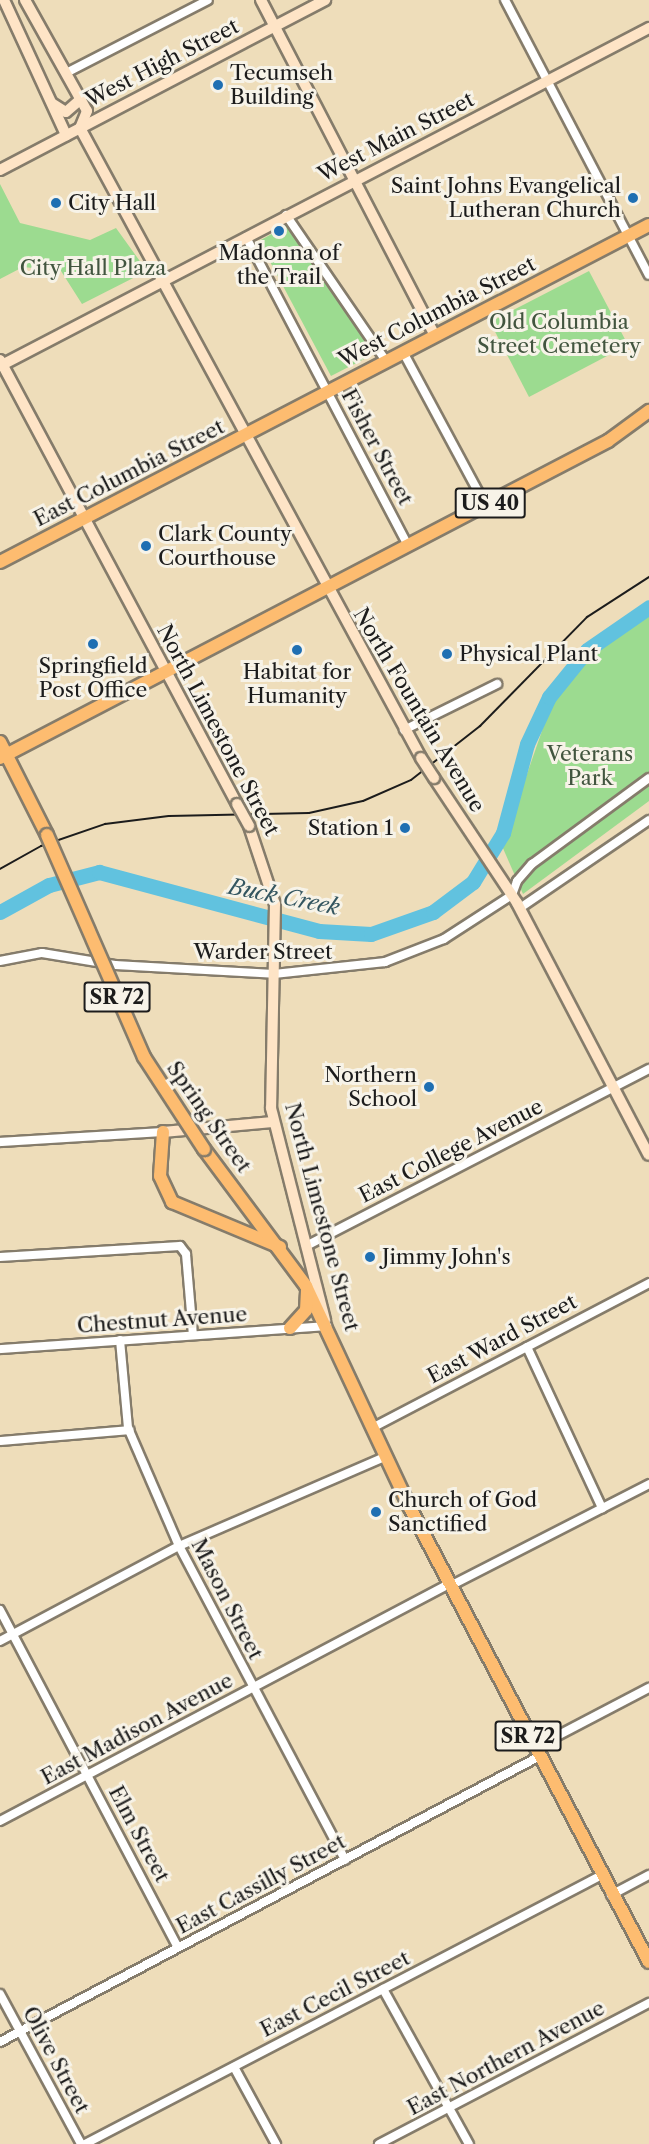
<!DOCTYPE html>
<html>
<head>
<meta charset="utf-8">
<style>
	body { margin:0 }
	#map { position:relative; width:649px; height:2144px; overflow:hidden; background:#eeddba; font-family:"Libre Caslon Text",serif }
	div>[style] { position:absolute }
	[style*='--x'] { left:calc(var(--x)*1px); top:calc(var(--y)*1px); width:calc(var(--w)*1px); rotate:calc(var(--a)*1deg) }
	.green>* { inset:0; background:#9cdb90 }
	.river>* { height:15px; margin:-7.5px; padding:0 7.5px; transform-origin:7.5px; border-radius:7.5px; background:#61c2df }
	.roads { filter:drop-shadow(2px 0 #857c6b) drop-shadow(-2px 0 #857c6b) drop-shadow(0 2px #857c6b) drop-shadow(0 -2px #857c6b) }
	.street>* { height:8px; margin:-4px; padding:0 4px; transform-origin:4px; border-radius:4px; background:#fff }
	.secondary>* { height:10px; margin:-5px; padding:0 5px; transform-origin:5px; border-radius:5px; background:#fee4c6 }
	.primary>* { height:12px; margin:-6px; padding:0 6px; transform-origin:6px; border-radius:6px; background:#fdbc70 }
	.rail>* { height:2px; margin:-1px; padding:0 1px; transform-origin:1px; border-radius:1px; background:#1c1c1c }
	.bridges { filter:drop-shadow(2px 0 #857c6b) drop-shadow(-2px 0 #857c6b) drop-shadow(0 2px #857c6b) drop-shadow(0 -2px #857c6b) }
	.secondary-bridge>* { height:10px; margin:-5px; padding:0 5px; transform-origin:5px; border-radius:5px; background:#fee4c6 }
	.primary-bridge>* { height:12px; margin:-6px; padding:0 6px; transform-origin:6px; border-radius:6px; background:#fdbc70 }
	.dots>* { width:16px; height:16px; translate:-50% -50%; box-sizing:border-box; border:3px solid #f7f3e8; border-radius:50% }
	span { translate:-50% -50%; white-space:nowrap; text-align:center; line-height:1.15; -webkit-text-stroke:6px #f7f3e8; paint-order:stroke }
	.shield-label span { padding:2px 4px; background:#f7f3e8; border:2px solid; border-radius:4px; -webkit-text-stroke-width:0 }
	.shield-label { font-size:20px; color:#1c1c1c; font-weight:700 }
	.street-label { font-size:21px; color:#1c1c1c }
	.poi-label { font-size:21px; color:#1c1c1c }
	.left { translate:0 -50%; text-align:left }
	.right { translate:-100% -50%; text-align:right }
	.park-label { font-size:21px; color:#42553f }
	.water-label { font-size:22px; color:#345660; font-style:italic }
</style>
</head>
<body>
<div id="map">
	<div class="green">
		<i style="clip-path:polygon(0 184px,20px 223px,90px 240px,116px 228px,147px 271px,82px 304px,61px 271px,23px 267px,0 279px)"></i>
		<i style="clip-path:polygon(286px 226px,374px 354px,331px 376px,259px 241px)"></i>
		<i style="clip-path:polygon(589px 271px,628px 345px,529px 397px,490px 322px)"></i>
		<i style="clip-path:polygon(649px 614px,649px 801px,523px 894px,502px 846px,552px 702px,597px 650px)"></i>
	</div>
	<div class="river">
		<i style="--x:0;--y:912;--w:56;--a:-28.9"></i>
		<i style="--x:49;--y:885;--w:52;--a:-14.6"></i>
		<i style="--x:99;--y:872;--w:228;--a:15"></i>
		<i style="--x:319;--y:931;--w:52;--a:3.3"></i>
		<i style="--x:371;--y:934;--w:66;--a:-19.5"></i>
		<i style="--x:433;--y:912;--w:50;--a:-36.9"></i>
		<i style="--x:473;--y:882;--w:57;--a:-58.5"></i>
		<i style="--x:503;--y:833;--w:92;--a:-74.9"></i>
		<i style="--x:527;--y:744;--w:52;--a:-64.9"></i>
		<i style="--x:549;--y:697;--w:60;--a:-51"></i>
		<i style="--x:587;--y:650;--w:75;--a:-34.7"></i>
	</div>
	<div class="roads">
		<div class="street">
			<i style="--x:505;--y:0;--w:310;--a:62.4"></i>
			<i style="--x:68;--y:72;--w:157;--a:-27.2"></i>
			<i style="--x:286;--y:215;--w:177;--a:55.6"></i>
			<i style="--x:246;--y:237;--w:349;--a:62.3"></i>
			<i style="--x:403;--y:352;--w:175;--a:61.7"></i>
			<i style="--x:404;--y:730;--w:104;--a:-26.3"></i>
			<i style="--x:520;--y:908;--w:156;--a:-34.3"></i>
			<i style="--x:0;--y:961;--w:43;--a:-10.8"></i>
			<i style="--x:42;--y:953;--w:74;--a:9.3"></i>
			<i style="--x:115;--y:965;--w:159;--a:3.2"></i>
			<i style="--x:274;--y:974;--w:112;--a:-6.2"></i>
			<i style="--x:385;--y:962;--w:63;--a:-21.3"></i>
			<i style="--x:444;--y:939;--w:81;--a:-32.9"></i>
			<i style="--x:512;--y:895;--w:15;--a:-70"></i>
			<i style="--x:517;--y:881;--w:23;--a:-49"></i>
			<i style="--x:532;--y:864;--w:145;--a:-36.3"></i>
			<i style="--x:0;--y:1142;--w:163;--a:-3.5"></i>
			<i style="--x:306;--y:1246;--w:386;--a:-27.3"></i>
			<i style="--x:0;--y:1257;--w:180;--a:-3.5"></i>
			<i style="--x:180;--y:1246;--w:10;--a:53"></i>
			<i style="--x:186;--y:1254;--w:81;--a:85.1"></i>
			<i style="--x:120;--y:1340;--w:88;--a:84.8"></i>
			<i style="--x:128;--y:1428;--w:129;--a:66.6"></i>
			<i style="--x:179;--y:1546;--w:355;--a:62.1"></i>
			<i style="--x:527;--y:1347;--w:178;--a:65"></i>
			<i style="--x:0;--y:1349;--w:328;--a:-4"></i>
			<i style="--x:372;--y:1428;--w:313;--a:-27.6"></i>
			<i style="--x:0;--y:1441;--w:130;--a:-4.8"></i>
			<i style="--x:450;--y:1586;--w:224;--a:-27.1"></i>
			<i style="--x:0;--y:1610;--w:381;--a:62.2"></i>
			<i style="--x:0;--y:1641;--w:203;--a:-28"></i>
			<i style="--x:179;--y:1546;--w:224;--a:-23.4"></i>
			<i style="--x:534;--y:1748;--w:130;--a:-27.6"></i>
			<i style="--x:0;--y:1821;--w:508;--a:-27.83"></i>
			<i style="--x:611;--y:1895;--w:43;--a:-27.8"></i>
			<i style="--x:383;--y:1989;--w:177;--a:61"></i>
			<i style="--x:0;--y:1994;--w:170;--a:61.6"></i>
			<i style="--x:0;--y:2042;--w:609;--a:-27.91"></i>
			<i style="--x:234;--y:2067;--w:88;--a:61.4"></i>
			<i style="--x:85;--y:2144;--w:581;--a:-27.49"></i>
			<i style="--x:379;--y:2144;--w:305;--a:-27.6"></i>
		</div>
		<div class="secondary">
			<i style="--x:4;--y:0;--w:149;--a:65.3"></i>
			<i style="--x:25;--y:0;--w:127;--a:60.8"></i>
			<i style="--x:87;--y:111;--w:18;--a:112"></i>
			<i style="--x:261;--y:0;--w:377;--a:62.6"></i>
			<i style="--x:53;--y:104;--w:15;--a:32"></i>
			<i style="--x:66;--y:112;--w:20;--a:-41"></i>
			<i style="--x:80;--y:128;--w:716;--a:61.57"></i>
			<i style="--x:0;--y:170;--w:367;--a:-27.6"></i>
			<i style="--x:0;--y:360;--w:503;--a:61.91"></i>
			<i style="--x:0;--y:366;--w:732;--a:-27.51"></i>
			<i style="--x:434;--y:778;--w:150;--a:56.4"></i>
			<i style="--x:517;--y:903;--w:284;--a:62.4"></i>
			<i style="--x:249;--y:826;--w:82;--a:71.6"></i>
			<i style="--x:275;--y:904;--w:204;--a:91.1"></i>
			<i style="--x:271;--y:1108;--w:219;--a:75.7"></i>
			<i style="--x:163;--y:1132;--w:110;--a:-5.2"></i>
		</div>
		<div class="primary">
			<i style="--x:0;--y:562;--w:731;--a:-27.44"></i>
			<i style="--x:0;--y:742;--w:104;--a:63.2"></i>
			<i style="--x:0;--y:758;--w:686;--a:-27.54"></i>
			<i style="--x:608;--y:441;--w:51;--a:-36.2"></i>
			<i style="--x:163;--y:1132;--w:44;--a:93.9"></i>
			<i style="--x:160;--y:1176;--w:29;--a:65"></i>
			<i style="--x:172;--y:1202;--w:117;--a:22.6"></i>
			<i style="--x:204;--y:1149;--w:171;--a:53.3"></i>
			<i style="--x:306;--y:1286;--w:245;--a:64.9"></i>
			<i style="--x:410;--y:1508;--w:513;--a:62.24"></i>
			<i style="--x:290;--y:1328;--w:24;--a:-48"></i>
			<i style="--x:306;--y:1310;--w:20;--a:-87"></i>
		</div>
	</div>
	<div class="rail">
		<i style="--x:0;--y:869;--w:47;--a:-29.3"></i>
		<i style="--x:41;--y:846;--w:68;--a:-19"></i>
		<i style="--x:105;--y:824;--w:64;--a:-7.1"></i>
		<i style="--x:169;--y:816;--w:140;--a:-1.2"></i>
		<i style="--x:309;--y:813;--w:55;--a:-12.5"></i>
		<i style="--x:363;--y:801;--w:52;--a:-23.6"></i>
		<i style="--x:411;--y:780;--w:88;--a:-38"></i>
		<i style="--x:480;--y:726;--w:153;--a:-45.5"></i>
		<i style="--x:587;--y:617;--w:74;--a:-32.8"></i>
	</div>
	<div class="bridges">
		<div class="secondary-bridge">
			<i style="--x:421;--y:758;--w:24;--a:57"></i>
			<i style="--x:237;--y:804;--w:25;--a:61"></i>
		</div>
		<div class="primary-bridge">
			<i style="--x:47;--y:835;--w:242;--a:66.4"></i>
			<i style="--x:144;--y:1057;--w:110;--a:56.9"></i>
		</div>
	</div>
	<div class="dots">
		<i style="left:218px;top:85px;background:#1f6fb2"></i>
		<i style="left:633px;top:198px;background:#1f6fb2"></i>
		<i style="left:56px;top:203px;background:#1f6fb2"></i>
		<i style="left:279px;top:231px;background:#1f6fb2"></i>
		<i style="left:146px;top:546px;background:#1f6fb2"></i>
		<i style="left:93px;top:644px;background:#1f6fb2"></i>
		<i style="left:297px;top:650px;background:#1f6fb2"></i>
		<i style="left:447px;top:654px;background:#1f6fb2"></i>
		<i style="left:405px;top:828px;background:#1f6fb2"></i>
		<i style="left:429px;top:1087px;background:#1f6fb2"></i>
		<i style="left:370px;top:1257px;background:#1f6fb2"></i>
		<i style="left:376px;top:1512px;background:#1f6fb2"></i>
	</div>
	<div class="shield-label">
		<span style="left:490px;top:503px">US 40</span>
		<span style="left:117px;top:997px">SR 72</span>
		<span style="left:528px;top:1736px">SR 72</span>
	</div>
	<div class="street-label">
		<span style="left:162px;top:63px;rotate:-27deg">West High Street</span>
		<span style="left:396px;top:137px;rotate:-27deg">West Main Street</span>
		<span style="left:437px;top:312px;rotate:-27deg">West Columbia Street</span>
		<span style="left:377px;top:447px;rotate:62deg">Fisher Street</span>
		<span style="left:129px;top:473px;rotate:-27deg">East Columbia Street</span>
		<span style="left:419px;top:710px;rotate:59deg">North Fountain Avenue</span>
		<span style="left:218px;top:730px;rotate:62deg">North Limestone Street</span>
		<span style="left:263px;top:952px">Warder Street</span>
		<span style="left:209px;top:1117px;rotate:55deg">Spring Street</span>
		<span style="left:451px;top:1151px;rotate:-27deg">East College Avenue</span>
		<span style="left:322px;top:1217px;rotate:75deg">North Limestone Street</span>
		<span style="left:162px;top:1320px;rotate:-4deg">Chestnut Avenue</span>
		<span style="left:502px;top:1339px;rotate:-28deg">East Ward Street</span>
		<span style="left:227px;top:1599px;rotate:63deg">Mason Street</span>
		<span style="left:137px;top:1729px;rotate:-28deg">East Madison Avenue</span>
		<span style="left:139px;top:1834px;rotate:62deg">Elm Street</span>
		<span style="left:261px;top:1884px;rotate:-28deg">East Cassilly Street</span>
		<span style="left:335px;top:1994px;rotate:-27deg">East Cecil Street</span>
		<span style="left:506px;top:2058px;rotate:-28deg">East Northern Avenue</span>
		<span style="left:56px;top:2060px;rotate:62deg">Olive Street</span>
	</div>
	<div class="poi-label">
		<span class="left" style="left:230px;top:85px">Tecumseh<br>Building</span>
		<span class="right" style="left:621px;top:198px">Saint Johns Evangelical<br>Lutheran Church</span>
		<span class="left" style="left:68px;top:203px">City Hall</span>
		<span style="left:279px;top:265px">Madonna of<br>the Trail</span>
		<span class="left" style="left:158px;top:546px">Clark County<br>Courthouse</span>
		<span class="left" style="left:459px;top:654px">Physical Plant</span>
		<span style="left:93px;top:678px">Springfield<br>Post Office</span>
		<span style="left:297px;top:684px">Habitat for<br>Humanity</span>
		<span class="right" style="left:393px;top:828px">Station 1</span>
		<span class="right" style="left:417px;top:1087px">Northern<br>School</span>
		<span class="left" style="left:382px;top:1257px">Jimmy John's</span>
		<span class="left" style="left:388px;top:1512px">Church of God<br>Sanctified</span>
	</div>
	<div class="park-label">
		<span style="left:93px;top:268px">City Hall Plaza</span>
		<span style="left:559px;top:334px">Old Columbia<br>Street Cemetery</span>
		<span style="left:590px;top:766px">Veterans<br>Park</span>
	</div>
	<div class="water-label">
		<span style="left:284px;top:897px;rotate:11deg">Buck Creek</span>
	</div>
</div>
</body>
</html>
